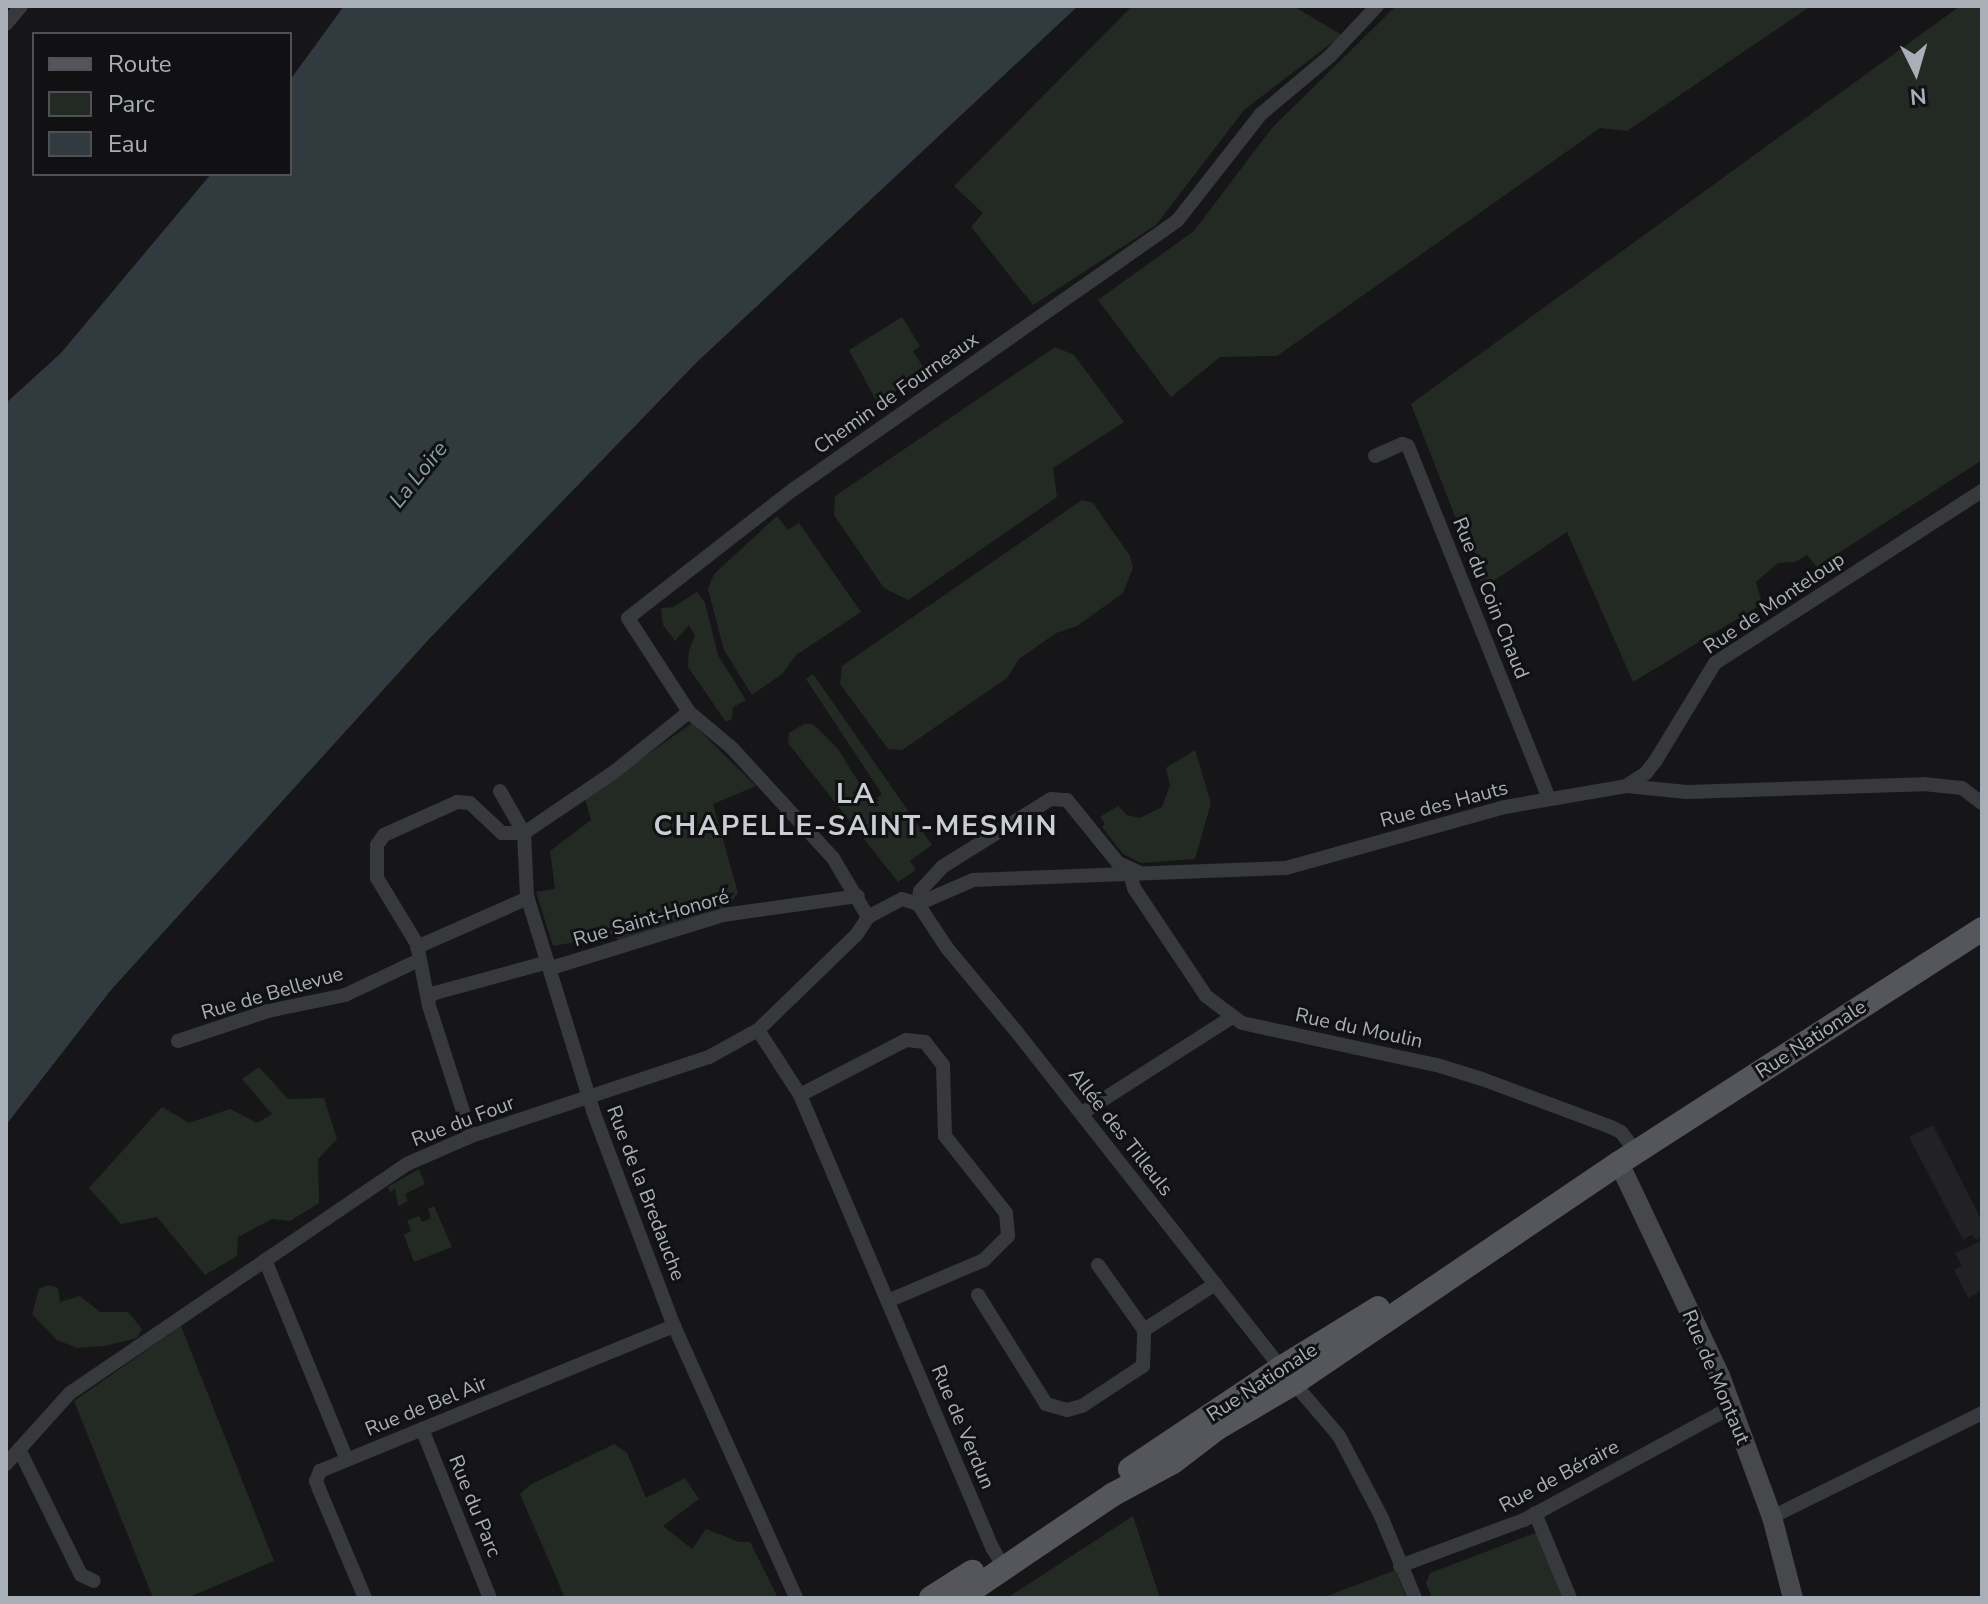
<!DOCTYPE html>
<html>
<head>
<meta charset="utf-8">
<style>
	body { margin:0 }
	#map { position:relative; width:1988px; height:1604px; overflow:hidden; background:#161618; font-family:"Nunito Sans",sans-serif }
	div>[style] { position:absolute }
	[style*='--x'] { left:calc(var(--x)*1px); top:calc(var(--y)*1px); width:calc(var(--w)*1px); rotate:calc(var(--a)*1deg) }
	.built>* { inset:0; background:#222225 }
	.green>* { inset:0; background:#232a23 }
	.water>* { inset:0; background:#303a3f }
	.street>* { height:14px; margin:-7px; padding:0 7px; transform-origin:7px; border-radius:7px; background:#37393c }
	.secondary>* { height:20px; margin:-10px; padding:0 10px; transform-origin:10px; border-radius:10px; background:#46484c }
	.primary>* { height:24px; margin:-12px; padding:0 12px; transform-origin:12px; border-radius:12px; background:#54565b }
	span { translate:-50% -50%; white-space:nowrap; text-align:center; line-height:1.15; -webkit-text-stroke:6px #111113; paint-order:stroke }
	.street-label { font-size:20px; color:#a9afb6 }
	.water-label { font-size:22px; color:#849eae; font-style:italic }
	.district-label { font-size:28px; color:#cacdd3; font-weight:700; letter-spacing:2px }
	.frame { position:absolute; inset:0; border:8px solid #a9afb6; pointer-events:none }
	.legend { position:absolute; left:32px; top:32px; width:260px; height:144px; box-sizing:border-box; background:#111113; border:2px solid #4e5054; margin:0; padding:10px 14px; list-style:none; font-size:24px; color:#a9afb6 }
	.legend li { display:flex; align-items:center; gap:16px; height:40px }
	.legend b { width:40px; border:2px solid #4e5054 }
	.north { position:absolute; left:1876px; top:32px; width:80px; height:80px; -webkit-text-stroke:6px #111113; paint-order:stroke; rotate:175deg; font-size:22px; font-weight:700; line-height:32px; text-align:center; color:#a9afb6 }
	.north::after { content:''; display:block; margin:auto; width:28px; height:36px; background:#a9afb6; clip-path:polygon(50% 0,100% 100%,50% 72%,0 100%) }
</style>
</head>
<body>
<div id="map">
	<div class="built">
		<i style="clip-path:polygon(1933px 1125px,1982px 1221px,1982px 1236px,1977px 1240px,1971px 1235px,1963px 1240px,1909px 1137px)"></i>
		<i style="clip-path:polygon(1982px 1240px,1982px 1290px,1968px 1298px,1954px 1270px,1962px 1266px,1955px 1253px)"></i>
	</div>
	<div class="green">
		<i style="clip-path:polygon(1132px 6px,1293px 6px,1342px 35px,1244px 110px,1156px 225px,1033px 305px,971px 227px,983px 213px,954px 186px)"></i>
		<i style="clip-path:polygon(1396px 6px,1811px 6px,1627px 131px,1600px 128px,1277px 356px,1220px 357px,1171px 397px,1098px 300px,1194px 231px,1272px 128px)"></i>
		<i style="clip-path:polygon(1960px 6px,1982px 6px,1982px 460px,1817px 567px,1807px 555px,1795px 562px,1778px 563px,1756px 582px,1762px 604px,1633px 682px,1567px 532px,1483px 588px,1411px 404px)"></i>
		<i style="clip-path:polygon(902px 317px,920px 346px,913px 351px,927px 373px,878px 404px,849px 350px)"></i>
		<i style="clip-path:polygon(1055px 347px,1074px 355px,1124px 422px,1053px 468px,1057px 497px,908px 600px,884px 588px,834px 515px,835px 496px)"></i>
		<i style="clip-path:polygon(1082px 500px,1093px 503px,1130px 556px,1133px 568px,1123px 593px,1077px 626px,1056px 633px,1019px 659px,1007px 678px,902px 750px,888px 749px,840px 684px,842px 666px)"></i>
		<i style="clip-path:polygon(777px 516px,788px 530px,799px 523px,861px 612px,796px 655px,782px 674px,752px 695px,724px 650px,708px 589px,714px 574px)"></i>
		<i style="clip-path:polygon(697px 592px,705px 603px,718px 655px,746px 700px,733px 707px,732px 719px,726px 722px,688px 667px,689px 650px,695px 636px,689px 625px,675px 641px,663px 625px,661px 608px,673px 607px)"></i>
		<i style="clip-path:polygon(813px 674px,932px 845px,910px 861px,916px 870px,898px 882px,788px 743px,789px 733px,804px 724px,813px 724px,838px 749px,871px 802px,882px 794px,806px 679px)"></i>
		<i style="clip-path:polygon(692px 723px,756px 786px,713px 804px,738px 893px,729px 905px,620px 944px,615px 935px,553px 946px,536px 892px,555px 889px,550px 851px,591px 820px,585px 799px)"></i>
		<i style="clip-path:polygon(1195px 750px,1211px 803px,1195px 859px,1141px 863px,1123px 854px,1102px 827px,1105px 824px,1100px 817px,1118px 806px,1127px 815px,1140px 818px,1162px 807px,1170px 785px,1166px 768px)"></i>
		<i style="clip-path:polygon(259px 1067px,288px 1099px,324px 1098px,337px 1139px,318px 1159px,319px 1203px,290px 1221px,272px 1219px,238px 1237px,237px 1256px,205px 1275px,157px 1217px,121px 1224px,89px 1188px,162px 1107px,189px 1123px,230px 1109px,257px 1123px,272px 1114px,242px 1079px)"></i>
		<i style="clip-path:polygon(419px 1169px,425px 1184px,405px 1194px,408px 1201px,398px 1206px,395px 1188px,390px 1193px,388px 1187px)"></i>
		<i style="clip-path:polygon(434px 1206px,452px 1247px,414px 1262px,404px 1235px,411px 1231px,407px 1221px,419px 1216px,422px 1222px,431px 1218px,428px 1209px)"></i>
		<i style="clip-path:polygon(48px 1285px,58px 1288px,60px 1302px,80px 1296px,100px 1312px,128px 1312px,142px 1329px,137px 1338px,104px 1346px,77px 1348px,57px 1340px,32px 1314px,39px 1289px)"></i>
		<i style="clip-path:polygon(181px 1326px,274px 1561px,187px 1598px,153px 1598px,74px 1401px)"></i>
		<i style="clip-path:polygon(614px 1444px,627px 1453px,646px 1498px,685px 1478px,699px 1499px,663px 1526px,692px 1549px,706px 1529px,739px 1542px,750px 1542px,778px 1598px,565px 1598px,520px 1494px,530px 1485px)"></i>
		<i style="clip-path:polygon(1133px 1516px,1160px 1598px,1007px 1598px)"></i>
		<i style="clip-path:polygon(1538px 1532px,1564px 1598px,1432px 1598px,1426px 1583px,1430px 1573px)"></i>
		<i style="clip-path:polygon(1396px 1570px,1406px 1598px,1322px 1598px)"></i>
	</div>
	<div class="water">
		<i style="clip-path:polygon(344px 6px,1078px 6px,697px 362px,431px 637px,111px 990px,6px 1125px,6px 403px,61px 353px,211px 174px,290px 174px,290px 80px)"></i>
	</div>
	<div class="street">
		<i style="--x:6;--y:24;--w:23;--a:-50"></i>
		<i style="--x:1375;--y:456;--w:30;--a:-24"></i>
		<i style="--x:1402;--y:444;--w:6;--a:18"></i>
		<i style="--x:1408;--y:446;--w:380;--a:68.2"></i>
		<i style="--x:1626;--y:786;--w:24;--a:-33"></i>
		<i style="--x:1646;--y:773;--w:16;--a:-52"></i>
		<i style="--x:1656;--y:760;--w:114;--a:-58.7"></i>
		<i style="--x:1715;--y:663;--w:318;--a:-32.8"></i>
		<i style="--x:500;--y:791;--w:48;--a:60.3"></i>
		<i style="--x:524;--y:833;--w:63;--a:87.3"></i>
		<i style="--x:527;--y:896;--w:225;--a:72.9"></i>
		<i style="--x:593;--y:1111;--w:230;--a:69.4"></i>
		<i style="--x:674;--y:1326;--w:298;--a:65.8"></i>
		<i style="--x:1130;--y:874;--w:15;--a:74"></i>
		<i style="--x:1134;--y:888;--w:130;--a:56.3"></i>
		<i style="--x:1206;--y:996;--w:45;--a:36.9"></i>
		<i style="--x:1242;--y:1023;--w:199;--a:12.2"></i>
		<i style="--x:1437;--y:1065;--w:47;--a:17.3"></i>
		<i style="--x:1482;--y:1079;--w:138;--a:20.4"></i>
		<i style="--x:1611;--y:1127;--w:11;--a:27"></i>
		<i style="--x:1621;--y:1132;--w:25;--a:53"></i>
		<i style="--x:918;--y:904;--w:60;--a:-23.6"></i>
		<i style="--x:973;--y:880;--w:313;--a:-2.2"></i>
		<i style="--x:1286;--y:868;--w:227;--a:-15.6"></i>
		<i style="--x:1505;--y:807;--w:123;--a:-9.8"></i>
		<i style="--x:1626;--y:786;--w:61;--a:5.6"></i>
		<i style="--x:1687;--y:792;--w:236;--a:-1.9"></i>
		<i style="--x:1923;--y:784;--w:39;--a:6"></i>
		<i style="--x:1962;--y:788;--w:25;--a:37"></i>
		<i style="--x:918;--y:904;--w:53;--a:56.6"></i>
		<i style="--x:947;--y:948;--w:108;--a:50.3"></i>
		<i style="--x:1016;--y:1031;--w:429;--a:51.8"></i>
		<i style="--x:1281;--y:1368;--w:89;--a:49.5"></i>
		<i style="--x:1339;--y:1436;--w:90;--a:62.3"></i>
		<i style="--x:1381;--y:1516;--w:89;--a:67.5"></i>
		<i style="--x:918;--y:904;--w:13;--a:-81"></i>
		<i style="--x:920;--y:891;--w:33;--a:-47"></i>
		<i style="--x:942;--y:867;--w:128;--a:-32"></i>
		<i style="--x:1051;--y:799;--w:16;--a:4"></i>
		<i style="--x:1067;--y:800;--w:81;--a:51"></i>
		<i style="--x:1118;--y:863;--w:22;--a:24"></i>
		<i style="--x:868;--y:917;--w:69;--a:-120.7"></i>
		<i style="--x:833;--y:858;--w:149;--a:-132.6"></i>
		<i style="--x:732;--y:748;--w:56;--a:-140.1"></i>
		<i style="--x:689;--y:712;--w:112;--a:-123"></i>
		<i style="--x:628;--y:618;--w:210;--a:-37.9"></i>
		<i style="--x:794;--y:489;--w:467;--a:-35"></i>
		<i style="--x:1177;--y:221;--w:136;--a:-51.9"></i>
		<i style="--x:1261;--y:114;--w:90;--a:-40"></i>
		<i style="--x:1330;--y:56;--w:69;--a:-46.8"></i>
		<i style="--x:417;--y:947;--w:121;--a:-23.8"></i>
		<i style="--x:551;--y:968;--w:180;--a:-17.1"></i>
		<i style="--x:723;--y:915;--w:136;--a:-8"></i>
		<i style="--x:428;--y:998;--w:9;--a:-36"></i>
		<i style="--x:435;--y:993;--w:117;--a:-15.3"></i>
		<i style="--x:758;--y:1030;--w:77;--a:57.1"></i>
		<i style="--x:800;--y:1095;--w:493;--a:67"></i>
		<i style="--x:993;--y:1549;--w:21;--a:59"></i>
		<i style="--x:178;--y:1041;--w:95;--a:-18.4"></i>
		<i style="--x:268;--y:1011;--w:79;--a:-11.7"></i>
		<i style="--x:345;--y:995;--w:82;--a:-25.3"></i>
		<i style="--x:800;--y:1095;--w:119;--a:-27.4"></i>
		<i style="--x:906;--y:1040;--w:19;--a:6"></i>
		<i style="--x:925;--y:1042;--w:29;--a:52"></i>
		<i style="--x:943;--y:1065;--w:71;--a:88.4"></i>
		<i style="--x:945;--y:1136;--w:98;--a:51.6"></i>
		<i style="--x:1006;--y:1213;--w:23;--a:85"></i>
		<i style="--x:1008;--y:1236;--w:34;--a:135"></i>
		<i style="--x:984;--y:1260;--w:104;--a:156.9"></i>
		<i style="--x:1082;--y:1113;--w:178;--a:-32.6"></i>
		<i style="--x:471;--y:1136;--w:137;--a:-107.9"></i>
		<i style="--x:429;--y:1006;--w:63;--a:-101"></i>
		<i style="--x:417;--y:944;--w:77;--a:-121.2"></i>
		<i style="--x:377;--y:878;--w:33;--a:-90"></i>
		<i style="--x:377;--y:845;--w:12;--a:-55"></i>
		<i style="--x:384;--y:835;--w:80;--a:-24.3"></i>
		<i style="--x:457;--y:802;--w:13;--a:4"></i>
		<i style="--x:470;--y:803;--w:44;--a:43.2"></i>
		<i style="--x:502;--y:833;--w:22;--a:0"></i>
		<i style="--x:524;--y:833;--w:109;--a:-34.1"></i>
		<i style="--x:614;--y:772;--w:96;--a:-38.7"></i>
		<i style="--x:265;--y:1260;--w:216;--a:67.7"></i>
		<i style="--x:1098;--y:1265;--w:80;--a:54.7"></i>
		<i style="--x:1144;--y:1330;--w:85;--a:-32.9"></i>
		<i style="--x:978;--y:1295;--w:128;--a:58"></i>
		<i style="--x:1046;--y:1404;--w:22;--a:16"></i>
		<i style="--x:1067;--y:1410;--w:16;--a:-15"></i>
		<i style="--x:1082;--y:1406;--w:73;--a:-33.3"></i>
		<i style="--x:1143;--y:1366;--w:36;--a:-88"></i>
		<i style="--x:422;--y:1429;--w:182;--a:68.1"></i>
		<i style="--x:19;--y:1449;--w:140;--a:63.8"></i>
		<i style="--x:81;--y:1575;--w:14;--a:25"></i>
		<i style="--x:6;--y:1464;--w:96;--a:-48"></i>
		<i style="--x:70;--y:1393;--w:407;--a:-34.2"></i>
		<i style="--x:407;--y:1164;--w:70;--a:-23.6"></i>
		<i style="--x:471;--y:1136;--w:251;--a:-18.4"></i>
		<i style="--x:709;--y:1057;--w:56;--a:-28.9"></i>
		<i style="--x:758;--y:1030;--w:138;--a:-44.1"></i>
		<i style="--x:857;--y:934;--w:20;--a:-57"></i>
		<i style="--x:868;--y:917;--w:38;--a:-28"></i>
		<i style="--x:902;--y:899;--w:17;--a:17"></i>
		<i style="--x:1535;--y:1513;--w:92;--a:67.6"></i>
		<i style="--x:1772;--y:1517;--w:234;--a:-26.3"></i>
		<i style="--x:1400;--y:1566;--w:132;--a:-20.4"></i>
		<i style="--x:1524;--y:1520;--w:236;--a:-28.6"></i>
		<i style="--x:365;--y:1598;--w:118;--a:-112.9"></i>
		<i style="--x:319;--y:1489;--w:9;--a:-111"></i>
		<i style="--x:316;--y:1481;--w:11;--a:-68"></i>
		<i style="--x:320;--y:1471;--w:383;--a:-22.3"></i>
	</div>
	<div class="secondary">
		<i style="--x:1619;--y:1163;--w:236;--a:64.6"></i>
		<i style="--x:1720;--y:1376;--w:150;--a:69.8"></i>
		<i style="--x:1772;--y:1517;--w:84;--a:75.5"></i>
	</div>
	<div class="primary">
		<i style="--x:1130;--y:1469;--w:182;--a:-33.8"></i>
		<i style="--x:1281;--y:1368;--w:114;--a:-31.7"></i>
		<i style="--x:931;--y:1598;--w:49;--a:-32.4"></i>
		<i style="--x:960;--y:1598;--w:184;--a:-34.1"></i>
		<i style="--x:1112;--y:1495;--w:69;--a:-28.4"></i>
		<i style="--x:1173;--y:1462;--w:54;--a:-37.5"></i>
		<i style="--x:1216;--y:1429;--w:91;--a:-30.5"></i>
		<i style="--x:1294;--y:1383;--w:392;--a:-34.1"></i>
		<i style="--x:1619;--y:1163;--w:432;--a:-32.8"></i>
	</div>
	<div class="street-label">
		<span style="left:896px;top:393px;rotate:-35deg">Chemin de Fourneaux</span>
		<span style="left:1491px;top:598px;rotate:68deg">Rue du Coin Chaud</span>
		<span style="left:1774px;top:603px;rotate:-34deg">Rue de Monteloup</span>
		<span style="left:1444px;top:804px;rotate:-15deg">Rue des Hauts</span>
		<span style="left:651px;top:918px;rotate:-16deg">Rue Saint-Honoré</span>
		<span style="left:272px;top:993px;rotate:-16deg">Rue de Bellevue</span>
		<span style="left:1359px;top:1028px;rotate:12deg">Rue du Moulin</span>
		<span style="left:1811px;top:1039px;rotate:-33deg">Rue Nationale</span>
		<span style="left:463px;top:1121px;rotate:-21deg">Rue du Four</span>
		<span style="left:1121px;top:1132px;rotate:52deg">Allée des Tilleuls</span>
		<span style="left:646px;top:1193px;rotate:69deg">Rue de la Bredauche</span>
		<span style="left:1716px;top:1377px;rotate:67deg">Rue de Montaut</span>
		<span style="left:1262px;top:1382px;rotate:-33deg">Rue Nationale</span>
		<span style="left:426px;top:1406px;rotate:-22deg">Rue de Bel Air</span>
		<span style="left:963px;top:1427px;rotate:67deg">Rue de Verdun</span>
		<span style="left:1559px;top:1476px;rotate:-28deg">Rue de Béraire</span>
		<span style="left:475px;top:1506px;rotate:68deg">Rue du Parc</span>
	</div>
	<div class="water-label">
		<span style="left:419px;top:475px;rotate:-51deg">La Loire</span>
	</div>
	<div class="district-label">
		<span style="left:856px;top:810px">LA<br>CHAPELLE-SAINT-MESMIN</span>
	</div>
	<div class="frame"></div>
	<ul class="legend">
	<li><b style="height:10px;background:#54565b"></b>Route</li>
	<li><b style="height:22px;background:#232a23"></b>Parc</li>
	<li><b style="height:22px;background:#303a3f"></b>Eau</li>
	</ul>
	<div class="north">N</div>
</div>
</body>
</html>
